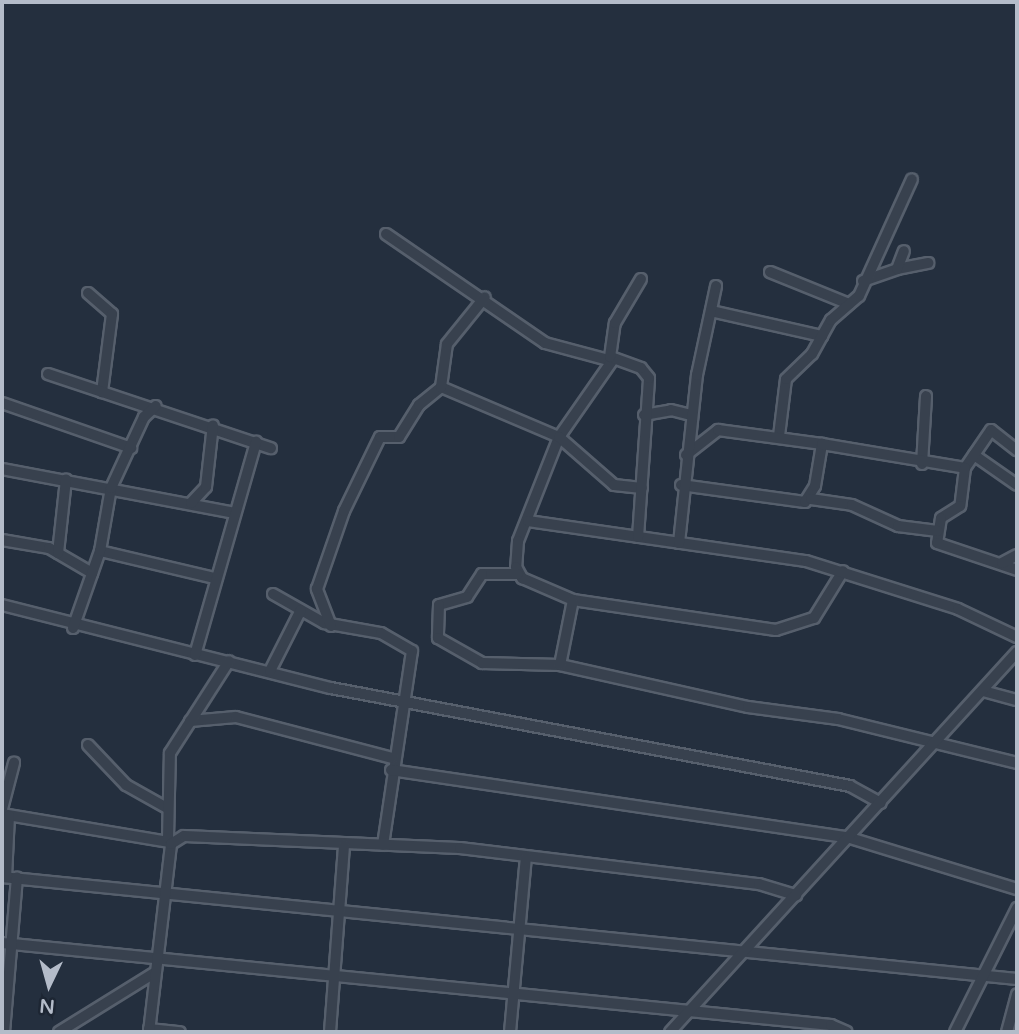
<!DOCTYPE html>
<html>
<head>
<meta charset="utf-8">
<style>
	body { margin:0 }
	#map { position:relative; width:1019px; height:1034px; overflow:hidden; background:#242f3e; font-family:"Varela Round",sans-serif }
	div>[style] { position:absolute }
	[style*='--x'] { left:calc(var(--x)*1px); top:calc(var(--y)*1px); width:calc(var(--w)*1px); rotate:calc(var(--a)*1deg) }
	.roads { filter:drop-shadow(2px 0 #565f6c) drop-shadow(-2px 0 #565f6c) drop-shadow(0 2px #565f6c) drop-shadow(0 -2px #565f6c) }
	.minor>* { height:10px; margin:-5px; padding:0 5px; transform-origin:5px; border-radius:5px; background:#38414e }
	span { translate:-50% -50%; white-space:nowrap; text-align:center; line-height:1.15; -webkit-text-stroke:6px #1d2633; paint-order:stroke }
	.frame { position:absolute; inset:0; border:4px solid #b4bcc9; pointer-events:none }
	.north { position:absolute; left:14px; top:950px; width:70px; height:70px; -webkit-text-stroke:5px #1d2633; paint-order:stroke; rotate:185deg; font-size:19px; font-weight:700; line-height:28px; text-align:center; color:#b4bcc9 }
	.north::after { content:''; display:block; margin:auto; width:24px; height:32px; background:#b4bcc9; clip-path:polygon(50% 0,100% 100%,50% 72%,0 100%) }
</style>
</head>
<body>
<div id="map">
	<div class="roads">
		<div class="minor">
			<i style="--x:386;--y:234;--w:193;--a:34.4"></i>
			<i style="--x:545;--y:343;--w:69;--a:15"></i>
			<i style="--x:612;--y:361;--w:93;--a:124.9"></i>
			<i style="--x:559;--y:437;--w:112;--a:111.5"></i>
			<i style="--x:518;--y:541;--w:26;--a:94"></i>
			<i style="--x:516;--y:567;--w:13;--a:61"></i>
			<i style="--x:522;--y:578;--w:56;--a:23.3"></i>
			<i style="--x:573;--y:600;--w:205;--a:8.4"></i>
			<i style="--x:776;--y:630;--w:40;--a:-18"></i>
			<i style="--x:814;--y:618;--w:55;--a:-58.3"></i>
			<i style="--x:897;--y:269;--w:32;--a:-11"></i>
			<i style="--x:770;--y:272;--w:85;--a:22.1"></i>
			<i style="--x:863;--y:281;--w:36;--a:-19"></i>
			<i style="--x:897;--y:269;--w:19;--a:-69"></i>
			<i style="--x:88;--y:293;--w:32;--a:41"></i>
			<i style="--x:112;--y:314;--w:79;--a:97.3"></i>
			<i style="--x:711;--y:311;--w:114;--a:12.7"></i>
			<i style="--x:48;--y:374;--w:235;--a:18.4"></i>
			<i style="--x:441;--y:387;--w:128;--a:23"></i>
			<i style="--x:559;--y:437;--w:73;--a:41.1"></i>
			<i style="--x:614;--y:485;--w:28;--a:6"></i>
			<i style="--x:2;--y:403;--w:137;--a:19.2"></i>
			<i style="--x:644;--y:415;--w:27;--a:-10"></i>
			<i style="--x:671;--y:410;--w:21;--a:14"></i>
			<i style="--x:779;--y:436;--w:57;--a:-83"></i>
			<i style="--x:786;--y:379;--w:36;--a:-44"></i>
			<i style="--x:812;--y:354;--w:39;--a:-61"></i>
			<i style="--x:831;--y:320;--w:37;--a:-41"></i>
			<i style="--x:859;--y:296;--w:128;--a:-65.6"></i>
			<i style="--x:686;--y:455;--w:41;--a:-38"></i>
			<i style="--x:718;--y:430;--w:105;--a:7.7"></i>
			<i style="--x:974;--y:455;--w:52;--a:34.9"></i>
			<i style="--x:922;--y:464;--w:68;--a:-86.6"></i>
			<i style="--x:965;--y:468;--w:46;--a:-55.6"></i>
			<i style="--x:991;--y:430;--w:33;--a:38"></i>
			<i style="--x:2;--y:469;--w:237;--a:10.7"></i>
			<i style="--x:681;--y:485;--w:125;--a:7.8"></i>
			<i style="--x:805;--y:502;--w:19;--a:-58"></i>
			<i style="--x:815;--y:486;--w:43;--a:-80.5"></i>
			<i style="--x:822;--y:444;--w:145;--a:9.5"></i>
			<i style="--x:965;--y:468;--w:38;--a:97"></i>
			<i style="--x:960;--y:506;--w:22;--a:148"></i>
			<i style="--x:941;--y:518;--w:25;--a:99"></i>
			<i style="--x:937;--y:543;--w:84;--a:18.6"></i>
			<i style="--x:811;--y:499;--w:41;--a:8.3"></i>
			<i style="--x:852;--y:505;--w:51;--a:24.5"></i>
			<i style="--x:898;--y:526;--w:40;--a:7.1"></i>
			<i style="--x:191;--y:503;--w:22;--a:-47"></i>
			<i style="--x:206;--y:487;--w:62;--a:-83.6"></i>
			<i style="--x:528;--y:521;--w:281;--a:8.2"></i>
			<i style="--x:806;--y:561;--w:159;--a:17.5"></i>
			<i style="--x:958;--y:609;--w:65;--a:25.4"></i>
			<i style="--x:638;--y:537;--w:159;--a:-86"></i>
			<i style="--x:649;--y:378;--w:13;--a:-129"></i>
			<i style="--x:641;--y:368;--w:33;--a:-160"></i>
			<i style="--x:610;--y:357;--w:34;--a:-82"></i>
			<i style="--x:615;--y:323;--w:51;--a:-59.4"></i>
			<i style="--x:2;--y:540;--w:48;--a:9.7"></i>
			<i style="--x:49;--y:548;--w:50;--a:30.2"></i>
			<i style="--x:679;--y:543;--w:169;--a:-83.9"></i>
			<i style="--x:697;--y:375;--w:91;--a:-77.9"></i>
			<i style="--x:100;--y:551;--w:117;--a:13.3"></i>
			<i style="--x:58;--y:553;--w:74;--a:-83.8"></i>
			<i style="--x:1002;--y:563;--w:17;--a:-28"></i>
			<i style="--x:518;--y:574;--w:36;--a:180"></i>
			<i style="--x:482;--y:574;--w:27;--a:123"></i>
			<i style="--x:467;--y:597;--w:29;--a:164"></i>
			<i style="--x:439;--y:605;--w:33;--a:92"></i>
			<i style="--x:438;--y:638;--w:51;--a:29.6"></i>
			<i style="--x:482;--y:663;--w:78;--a:1.5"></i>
			<i style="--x:560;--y:665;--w:193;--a:12.6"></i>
			<i style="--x:748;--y:707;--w:91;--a:7.6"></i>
			<i style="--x:838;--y:719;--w:184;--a:13.8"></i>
			<i style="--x:273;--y:594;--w:59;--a:29.6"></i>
			<i style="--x:324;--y:623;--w:58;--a:10"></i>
			<i style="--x:381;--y:633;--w:36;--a:30"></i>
			<i style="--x:412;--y:651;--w:196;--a:98.5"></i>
			<i style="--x:2;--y:605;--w:339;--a:14.2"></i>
			<i style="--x:331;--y:688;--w:528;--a:10.69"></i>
			<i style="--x:850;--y:786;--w:35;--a:29"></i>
			<i style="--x:331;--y:626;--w:40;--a:-111"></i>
			<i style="--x:317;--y:589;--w:83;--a:-70.9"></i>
			<i style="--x:344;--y:511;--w:82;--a:-64.1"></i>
			<i style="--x:380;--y:437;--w:19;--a:0"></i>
			<i style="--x:399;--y:437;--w:38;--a:-58"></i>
			<i style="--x:419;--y:405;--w:28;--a:-39"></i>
			<i style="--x:441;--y:387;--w:43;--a:-82.1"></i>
			<i style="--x:447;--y:344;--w:60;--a:-51"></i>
			<i style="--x:73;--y:628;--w:82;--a:-70.7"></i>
			<i style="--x:100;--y:551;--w:64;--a:-80.1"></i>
			<i style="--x:111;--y:488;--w:78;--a:-65.1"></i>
			<i style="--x:144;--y:417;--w:16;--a:-43"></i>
			<i style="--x:195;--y:655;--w:222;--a:-74"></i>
			<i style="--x:560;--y:665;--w:66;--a:-78.7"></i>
			<i style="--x:270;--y:671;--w:68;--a:-63.1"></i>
			<i style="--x:983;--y:691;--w:35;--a:15"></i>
			<i style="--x:190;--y:721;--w:46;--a:-5"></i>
			<i style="--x:236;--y:717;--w:161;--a:14.7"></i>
			<i style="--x:88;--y:745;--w:55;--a:46.5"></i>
			<i style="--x:126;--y:785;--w:47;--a:29.3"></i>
			<i style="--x:391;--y:770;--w:464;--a:8.4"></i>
			<i style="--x:850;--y:838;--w:175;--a:17"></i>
			<i style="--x:2;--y:809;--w:48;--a:-75.4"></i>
			<i style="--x:2;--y:814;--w:170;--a:9.5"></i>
			<i style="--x:168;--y:838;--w:85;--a:-88.7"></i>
			<i style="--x:170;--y:753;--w:109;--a:-57.3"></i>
			<i style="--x:2;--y:877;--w:1020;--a:5.74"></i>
			<i style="--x:6;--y:877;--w:61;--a:-87.2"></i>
			<i style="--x:2;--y:943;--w:833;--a:5.65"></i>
			<i style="--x:831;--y:1025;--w:17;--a:24"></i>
			<i style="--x:149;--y:1029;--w:31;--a:6"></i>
			<i style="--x:4;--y:1032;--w:155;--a:-85.2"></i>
			<i style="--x:59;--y:1032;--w:112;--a:-31.8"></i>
			<i style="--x:149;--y:1032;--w:189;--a:-83.3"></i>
			<i style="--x:171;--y:844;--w:15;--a:-32"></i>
			<i style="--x:184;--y:836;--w:276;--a:2.5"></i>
			<i style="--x:460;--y:848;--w:301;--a:6.9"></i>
			<i style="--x:759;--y:884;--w:39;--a:17"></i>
			<i style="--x:330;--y:1032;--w:188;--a:-85.7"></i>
			<i style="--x:510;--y:1032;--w:176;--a:-84.8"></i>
			<i style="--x:670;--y:1032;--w:515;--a:-47.6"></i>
			<i style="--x:955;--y:1032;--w:139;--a:-63.4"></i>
			<i style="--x:1007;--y:1032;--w:39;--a:-75"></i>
		</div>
	</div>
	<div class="frame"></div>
	<div class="north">N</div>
</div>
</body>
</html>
